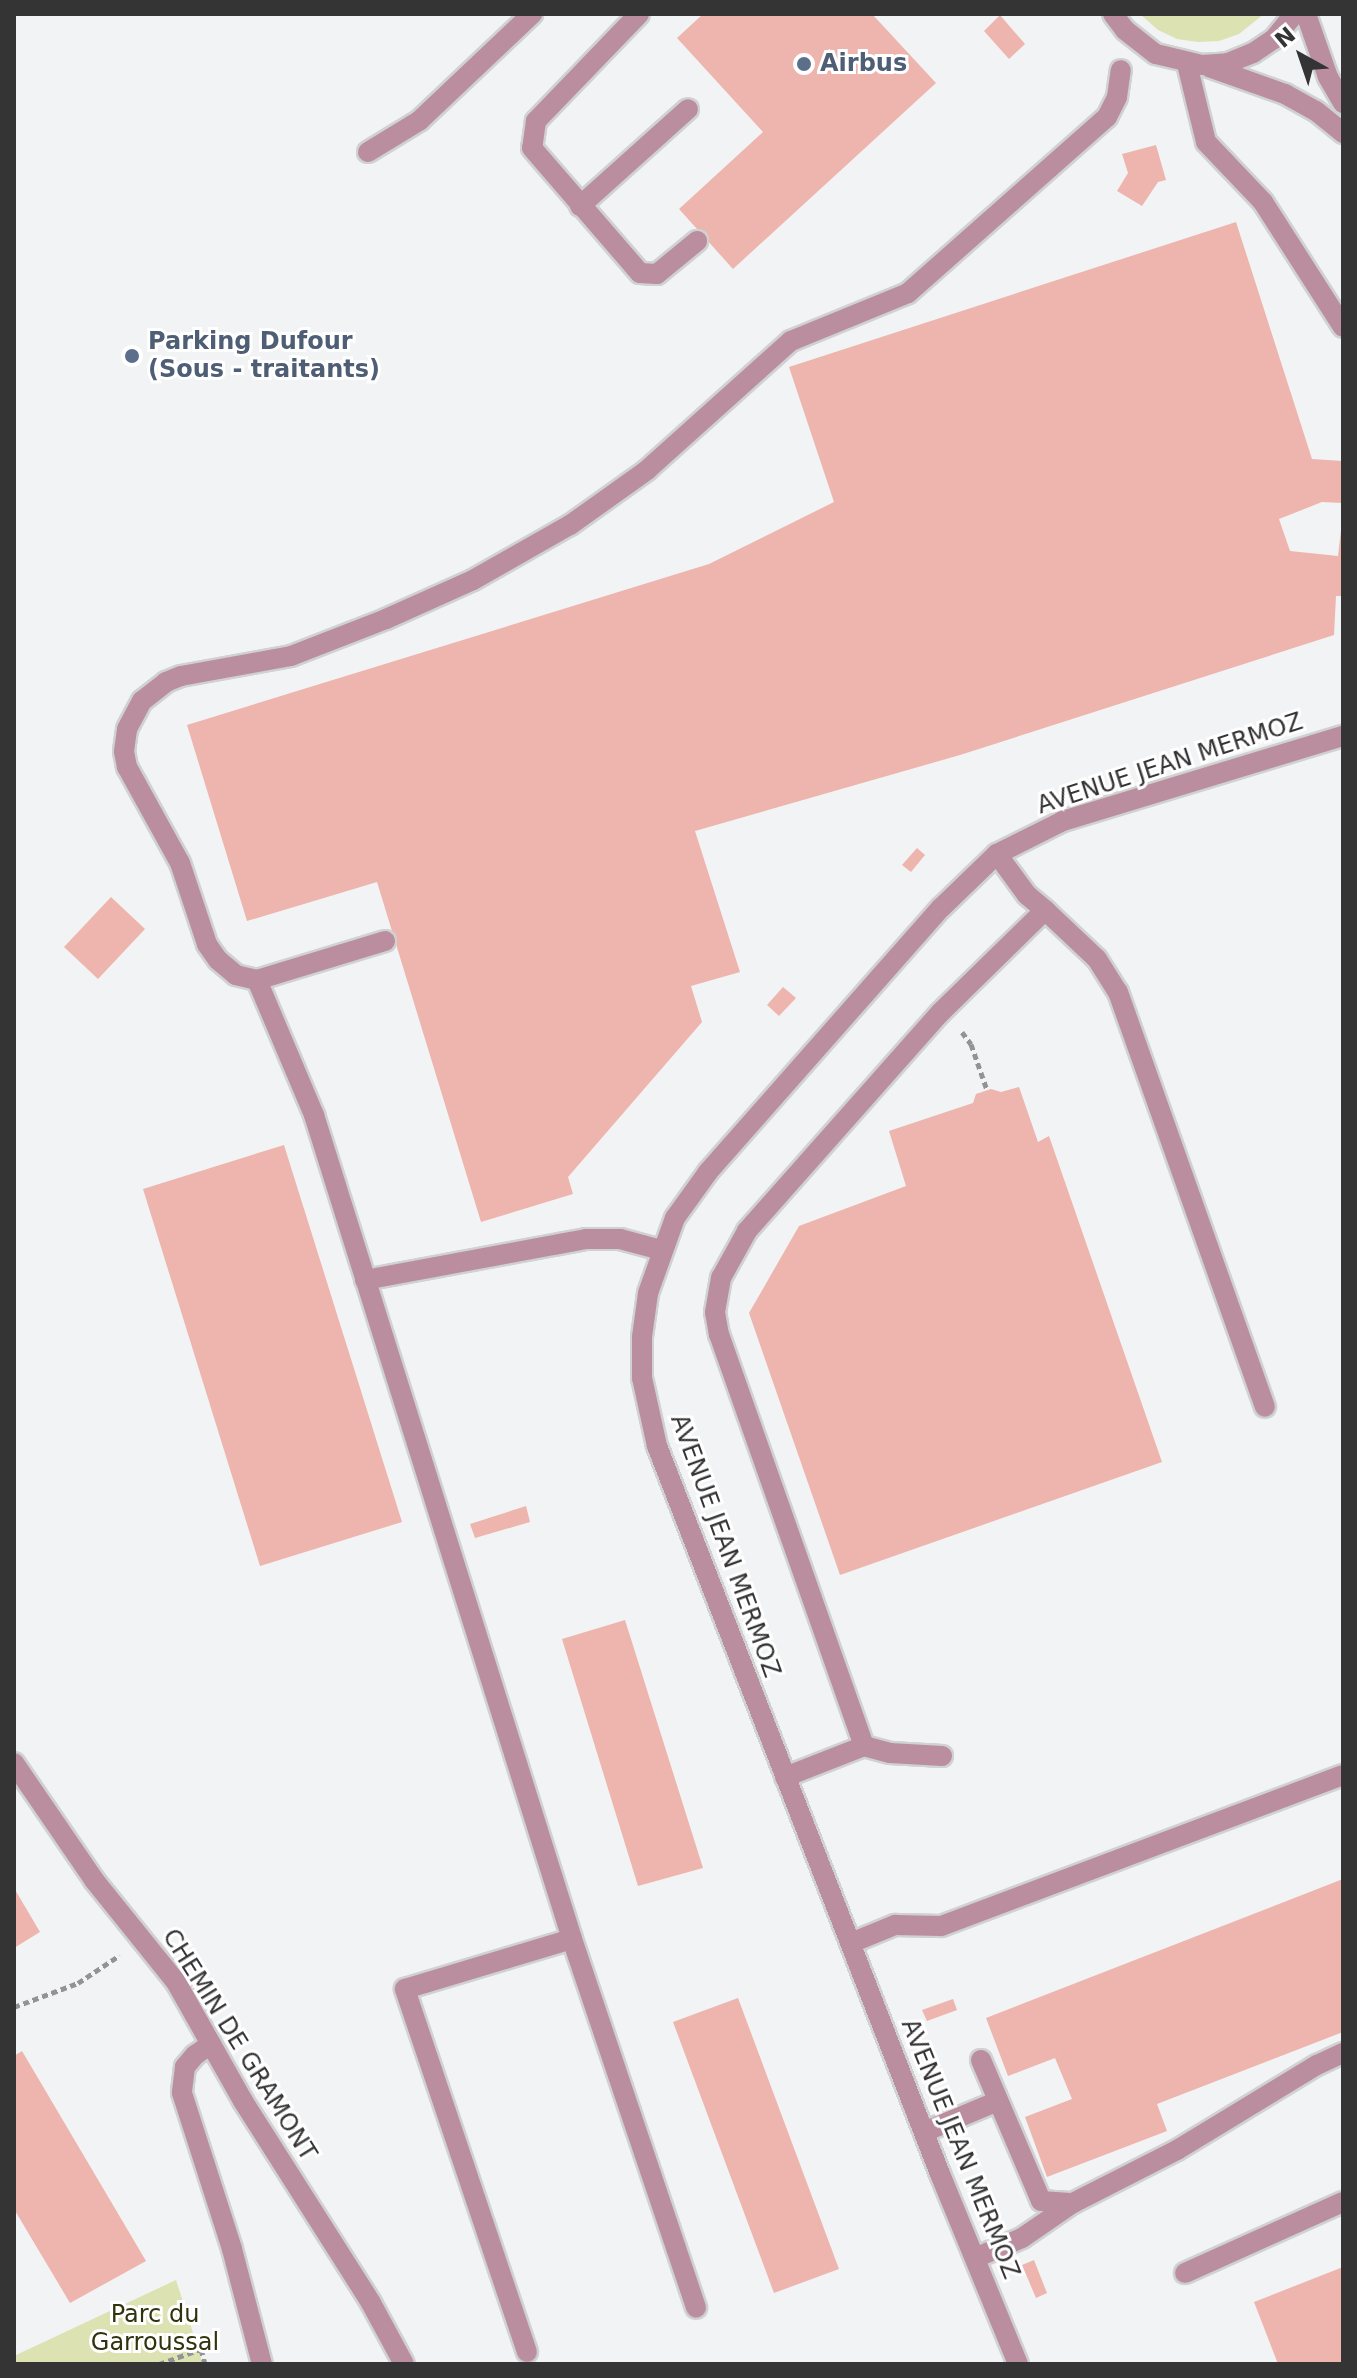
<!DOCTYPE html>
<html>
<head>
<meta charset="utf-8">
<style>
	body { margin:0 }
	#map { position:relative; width:1357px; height:2378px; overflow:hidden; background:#f2f3f4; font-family:"DejaVu Sans",sans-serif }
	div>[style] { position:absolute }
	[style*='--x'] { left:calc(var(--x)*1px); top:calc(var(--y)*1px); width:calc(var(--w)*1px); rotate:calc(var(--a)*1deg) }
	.green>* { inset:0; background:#dde2b3 }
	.building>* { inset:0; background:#edb5ad }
	.path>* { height:5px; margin-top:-2.5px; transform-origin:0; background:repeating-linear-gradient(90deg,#929393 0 6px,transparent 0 10px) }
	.roads { filter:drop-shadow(2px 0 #d0d1d1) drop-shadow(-2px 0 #d0d1d1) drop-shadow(0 2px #d0d1d1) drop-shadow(0 -2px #d0d1d1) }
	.minor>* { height:20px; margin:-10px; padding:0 10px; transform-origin:10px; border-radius:10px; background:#ba8e9e }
	.dots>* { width:22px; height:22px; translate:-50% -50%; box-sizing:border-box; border:4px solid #fff; border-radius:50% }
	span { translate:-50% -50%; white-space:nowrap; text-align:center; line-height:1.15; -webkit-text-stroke:6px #fff; paint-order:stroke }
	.service-label { font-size:24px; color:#4e5e75; font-weight:700 }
	.left { translate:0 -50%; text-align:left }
	.street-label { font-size:24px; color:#343434 }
	.park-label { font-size:24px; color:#31330c }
	.frame { position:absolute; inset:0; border:16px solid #343434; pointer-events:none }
	.north { position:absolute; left:1261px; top:16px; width:80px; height:80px; -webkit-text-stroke:6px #fff; paint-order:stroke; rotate:320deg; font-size:22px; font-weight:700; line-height:32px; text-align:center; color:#343434 }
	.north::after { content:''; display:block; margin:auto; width:28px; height:36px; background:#343434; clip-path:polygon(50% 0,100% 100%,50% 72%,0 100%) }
</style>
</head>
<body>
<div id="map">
	<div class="green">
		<i style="clip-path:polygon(1140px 14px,1264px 14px,1239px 34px,1219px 41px,1198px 42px,1177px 39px,1158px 30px)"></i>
		<i style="clip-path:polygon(176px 2280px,203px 2364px,14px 2364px,14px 2356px)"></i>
	</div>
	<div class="building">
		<i style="clip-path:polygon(703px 14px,872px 14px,936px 83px,733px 269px,679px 209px,763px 132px,677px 38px)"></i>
		<i style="clip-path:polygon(1000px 15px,1025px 44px,1009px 59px,984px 31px)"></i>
		<i style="clip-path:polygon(1156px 145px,1166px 180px,1158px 182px,1142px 206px,1117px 191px,1128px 173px,1122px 154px)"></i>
		<i style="clip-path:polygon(1236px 222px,1312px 459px,1343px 461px,1343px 503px,1322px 502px,1279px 519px,1290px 551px,1338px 556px,1343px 513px,1343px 596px,1336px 596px,1334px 635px,960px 755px,695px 831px,740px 972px,691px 986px,702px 1022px,568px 1177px,573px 1194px,481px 1222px,377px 882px,247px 921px,187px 725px,709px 564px,834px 502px,789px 367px)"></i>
		<i style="clip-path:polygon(917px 848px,925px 855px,911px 872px,902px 865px)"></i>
		<i style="clip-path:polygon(111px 897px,145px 929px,98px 979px,64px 947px)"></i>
		<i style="clip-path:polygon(783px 987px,796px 998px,779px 1016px,767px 1005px)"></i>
		<i style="clip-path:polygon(1019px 1087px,1038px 1142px,1049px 1136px,1162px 1462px,840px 1575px,749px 1313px,799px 1226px,906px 1186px,889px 1131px,973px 1103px,976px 1094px,991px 1089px,1001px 1092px)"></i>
		<i style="clip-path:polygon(284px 1145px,402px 1522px,260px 1566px,143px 1189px)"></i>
		<i style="clip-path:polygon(526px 1506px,530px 1522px,475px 1538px,470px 1524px)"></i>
		<i style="clip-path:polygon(625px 1620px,703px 1868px,638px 1886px,562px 1639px)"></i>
		<i style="clip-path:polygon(1343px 1879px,1343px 2032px,1157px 2104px,1167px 2131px,1047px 2177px,1025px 2117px,1072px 2099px,1055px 2058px,1008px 2076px,986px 2018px)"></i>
		<i style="clip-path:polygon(14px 1888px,40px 1932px,14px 1948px)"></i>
		<i style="clip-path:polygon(738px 1998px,839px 2269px,774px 2293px,673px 2022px)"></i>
		<i style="clip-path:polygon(953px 1999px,957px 2010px,927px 2021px,922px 2010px)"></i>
		<i style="clip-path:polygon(22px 2051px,146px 2261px,70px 2303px,14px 2209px,14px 2056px)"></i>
		<i style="clip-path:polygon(1034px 2260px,1047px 2293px,1036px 2298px,1022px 2265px)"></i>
		<i style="clip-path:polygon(1343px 2267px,1343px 2364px,1278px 2364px,1254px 2302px)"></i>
	</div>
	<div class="path">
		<i style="--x:962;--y:1032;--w:15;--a:53"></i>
		<i style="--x:971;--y:1044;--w:49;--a:70.8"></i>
		<i style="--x:14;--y:2007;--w:68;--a:-20.6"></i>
		<i style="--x:78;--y:1983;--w:50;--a:-33.7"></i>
		<i style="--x:159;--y:2364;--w:45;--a:-19.7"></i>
		<i style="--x:201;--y:2349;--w:16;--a:75"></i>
	</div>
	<div class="roads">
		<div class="minor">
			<i style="--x:639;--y:14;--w:149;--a:133.9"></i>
			<i style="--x:536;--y:121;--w:27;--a:98"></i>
			<i style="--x:532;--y:148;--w:165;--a:49.2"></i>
			<i style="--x:640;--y:273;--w:17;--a:3"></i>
			<i style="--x:657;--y:274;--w:52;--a:-39.5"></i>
			<i style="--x:1113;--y:14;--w:20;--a:53"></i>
			<i style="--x:1125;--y:30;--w:39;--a:38"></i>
			<i style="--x:1156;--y:54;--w:47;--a:13.4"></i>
			<i style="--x:1202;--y:65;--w:26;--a:-4"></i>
			<i style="--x:1228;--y:63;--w:27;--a:-22"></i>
			<i style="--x:1253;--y:53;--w:25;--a:-34"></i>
			<i style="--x:1274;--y:39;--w:32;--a:-51"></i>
			<i style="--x:1306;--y:14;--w:67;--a:70.8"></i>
			<i style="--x:1328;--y:77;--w:30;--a:60"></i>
			<i style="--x:1187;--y:64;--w:80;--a:76.3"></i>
			<i style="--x:1206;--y:142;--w:83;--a:46.5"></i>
			<i style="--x:1263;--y:202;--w:148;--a:57.4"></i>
			<i style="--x:1209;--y:67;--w:81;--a:19.6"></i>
			<i style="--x:1285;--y:94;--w:35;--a:29"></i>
			<i style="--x:1316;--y:111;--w:35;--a:39"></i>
			<i style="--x:368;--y:152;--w:60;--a:-31.3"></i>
			<i style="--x:419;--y:121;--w:156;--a:-43.4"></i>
			<i style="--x:580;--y:206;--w:145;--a:-41.9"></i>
			<i style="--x:1045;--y:910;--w:71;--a:43.3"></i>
			<i style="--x:1097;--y:959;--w:39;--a:58"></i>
			<i style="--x:1118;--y:992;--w:440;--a:70.5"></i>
			<i style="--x:385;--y:941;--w:134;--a:163.1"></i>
			<i style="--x:257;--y:980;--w:22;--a:-167"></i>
			<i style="--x:236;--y:975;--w:23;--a:-140"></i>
			<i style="--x:218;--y:960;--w:19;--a:-125"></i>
			<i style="--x:207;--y:944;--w:85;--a:-108.4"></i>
			<i style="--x:180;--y:863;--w:110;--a:-118.9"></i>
			<i style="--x:127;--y:767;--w:16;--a:-101"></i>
			<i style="--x:124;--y:751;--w:22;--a:-82"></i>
			<i style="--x:127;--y:729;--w:32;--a:-62"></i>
			<i style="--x:142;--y:701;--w:31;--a:-38"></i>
			<i style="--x:166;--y:682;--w:16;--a:-22"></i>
			<i style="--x:181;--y:676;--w:112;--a:-10.3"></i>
			<i style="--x:291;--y:656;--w:102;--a:-21.3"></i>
			<i style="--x:386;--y:619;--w:95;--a:-24.1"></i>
			<i style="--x:473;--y:580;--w:112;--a:-29.6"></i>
			<i style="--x:570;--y:525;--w:95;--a:-35.5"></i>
			<i style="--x:647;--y:470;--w:193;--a:-41.9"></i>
			<i style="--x:791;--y:341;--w:126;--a:-22.3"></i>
			<i style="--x:908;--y:293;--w:266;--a:-41.5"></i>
			<i style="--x:1107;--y:117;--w:22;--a:-63"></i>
			<i style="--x:1117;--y:97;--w:27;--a:-82"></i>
			<i style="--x:257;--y:980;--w:147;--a:67.1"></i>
			<i style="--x:314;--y:1115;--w:863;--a:72.61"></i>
			<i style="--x:572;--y:1939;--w:389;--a:71.4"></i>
			<i style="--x:365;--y:1280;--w:225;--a:-10.5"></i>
			<i style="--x:586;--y:1239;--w:34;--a:0"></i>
			<i style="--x:620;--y:1239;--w:42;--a:15"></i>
			<i style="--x:942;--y:1756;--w:52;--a:-176.7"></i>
			<i style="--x:890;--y:1753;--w:27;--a:-165"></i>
			<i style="--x:864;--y:1746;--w:436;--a:-109.4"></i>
			<i style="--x:719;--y:1335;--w:23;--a:-100"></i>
			<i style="--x:715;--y:1312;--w:35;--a:-80"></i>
			<i style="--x:721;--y:1278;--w:54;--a:-61"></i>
			<i style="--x:747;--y:1231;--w:291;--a:-48.5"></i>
			<i style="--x:940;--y:1013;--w:147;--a:-44.4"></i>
			<i style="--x:1045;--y:910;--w:23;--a:-140"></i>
			<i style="--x:1027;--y:895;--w:51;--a:-126.2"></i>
			<i style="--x:14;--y:1763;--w:142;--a:55.6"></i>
			<i style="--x:94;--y:1880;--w:131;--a:51.2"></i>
			<i style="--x:176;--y:1982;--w:137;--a:60.6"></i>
			<i style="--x:243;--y:2101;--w:239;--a:57.6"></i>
			<i style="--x:371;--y:2303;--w:69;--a:61.6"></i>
			<i style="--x:785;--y:1777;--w:85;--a:-21.4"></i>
			<i style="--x:851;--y:1943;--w:48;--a:-22.2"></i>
			<i style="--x:895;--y:1925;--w:46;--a:1.2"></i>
			<i style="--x:941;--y:1926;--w:429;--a:-20.6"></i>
			<i style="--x:211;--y:2044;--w:19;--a:145"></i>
			<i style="--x:195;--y:2055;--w:16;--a:130"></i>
			<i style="--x:185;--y:2067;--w:26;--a:97"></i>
			<i style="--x:182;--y:2093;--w:164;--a:72.2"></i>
			<i style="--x:232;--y:2249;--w:119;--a:75.4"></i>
			<i style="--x:981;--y:2060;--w:153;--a:66.9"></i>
			<i style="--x:1041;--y:2201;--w:32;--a:4"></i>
			<i style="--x:1073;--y:2203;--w:117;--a:-27"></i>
			<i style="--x:1177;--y:2150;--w:164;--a:-31.3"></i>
			<i style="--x:1317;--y:2065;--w:29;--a:-25"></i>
			<i style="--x:924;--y:2132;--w:80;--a:-22.7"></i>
			<i style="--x:975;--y:2258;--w:51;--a:-23.1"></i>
			<i style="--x:1022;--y:2238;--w:62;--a:-34.5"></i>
			<i style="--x:1185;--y:2273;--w:173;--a:-24.2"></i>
			<i style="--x:527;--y:2352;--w:383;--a:-108.6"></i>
			<i style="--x:405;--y:1989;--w:174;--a:-16.7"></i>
			<i style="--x:1018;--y:2364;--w:205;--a:-112.3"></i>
			<i style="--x:940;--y:2174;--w:781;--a:-111.24"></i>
			<i style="--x:657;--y:1446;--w:70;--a:-102.4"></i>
			<i style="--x:642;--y:1378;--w:41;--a:-90"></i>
			<i style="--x:642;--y:1337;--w:44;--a:-82.2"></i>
			<i style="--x:648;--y:1293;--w:80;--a:-70.2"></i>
			<i style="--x:675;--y:1218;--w:57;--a:-54.3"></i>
			<i style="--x:708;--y:1172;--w:352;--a:-48.6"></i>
			<i style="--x:941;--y:908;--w:78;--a:-44"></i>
			<i style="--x:997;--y:854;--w:74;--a:-26.6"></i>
			<i style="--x:1063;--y:821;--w:293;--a:-16.9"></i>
		</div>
	</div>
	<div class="dots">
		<i style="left:804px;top:64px;background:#5c6f8a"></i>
		<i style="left:132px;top:356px;background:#5c6f8a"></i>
	</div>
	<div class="service-label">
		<span class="left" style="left:820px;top:64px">Airbus</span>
		<span class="left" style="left:148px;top:356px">Parking Dufour<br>(Sous - traitants)</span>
	</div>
	<div class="street-label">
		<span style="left:1170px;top:764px;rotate:-18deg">AVENUE JEAN MERMOZ</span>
		<span style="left:725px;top:1546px;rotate:70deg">AVENUE JEAN MERMOZ</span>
		<span style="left:239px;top:2045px;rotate:58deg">CHEMIN DE GRAMONT</span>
		<span style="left:960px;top:2149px;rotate:68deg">AVENUE JEAN MERMOZ</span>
	</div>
	<div class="park-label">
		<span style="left:155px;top:2329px">Parc du<br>Garroussal</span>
	</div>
	<div class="frame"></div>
	<div class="north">N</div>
</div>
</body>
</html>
